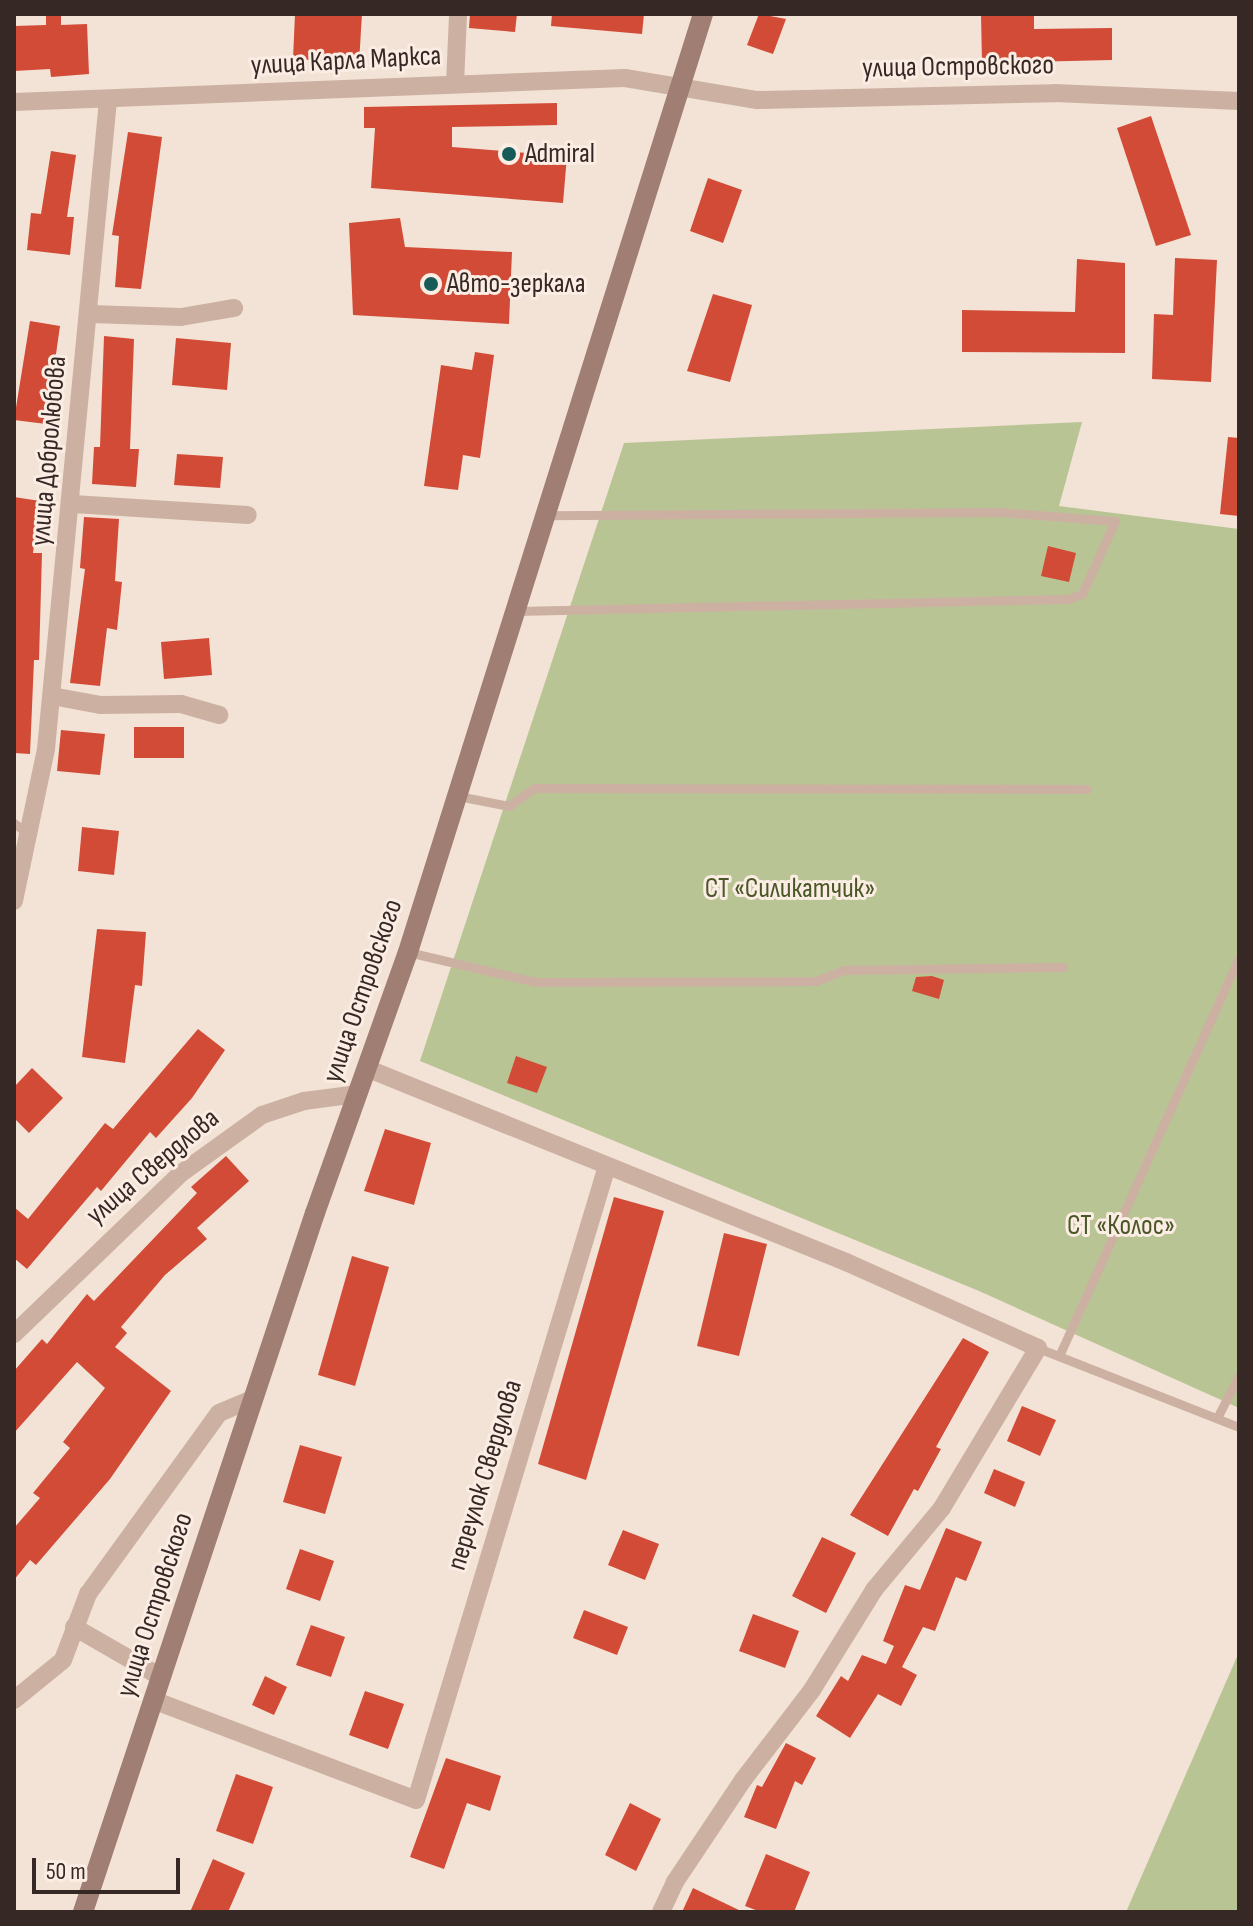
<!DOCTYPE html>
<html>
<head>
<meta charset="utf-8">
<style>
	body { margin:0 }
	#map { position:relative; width:1253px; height:1926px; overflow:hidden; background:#f3e3d6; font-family:"Sofia Sans Condensed",sans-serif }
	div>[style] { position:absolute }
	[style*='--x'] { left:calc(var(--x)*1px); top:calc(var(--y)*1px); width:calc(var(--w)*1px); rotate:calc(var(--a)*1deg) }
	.green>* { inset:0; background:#b9c495 }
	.building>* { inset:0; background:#d24b36 }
	.lane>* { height:9px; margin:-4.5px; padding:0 4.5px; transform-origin:4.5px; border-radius:4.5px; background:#ccb1a2 }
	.street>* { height:18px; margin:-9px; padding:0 9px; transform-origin:9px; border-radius:9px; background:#ccb1a2 }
	.secondary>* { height:20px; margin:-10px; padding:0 10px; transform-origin:10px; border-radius:10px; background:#a07e73 }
	.dots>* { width:22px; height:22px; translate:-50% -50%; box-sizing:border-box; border:4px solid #fbede3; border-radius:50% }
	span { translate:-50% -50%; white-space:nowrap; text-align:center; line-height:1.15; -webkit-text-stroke:6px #fbede3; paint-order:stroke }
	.street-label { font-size:28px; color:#362825 }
	.poi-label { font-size:28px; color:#362825 }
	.left { translate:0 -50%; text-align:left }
	.park-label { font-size:28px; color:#4a5726 }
	.frame { position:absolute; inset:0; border:16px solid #362825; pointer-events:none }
	.scale { position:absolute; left:32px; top:1858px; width:148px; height:36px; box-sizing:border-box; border:4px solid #362825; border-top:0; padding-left:10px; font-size:24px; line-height:28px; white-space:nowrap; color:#362825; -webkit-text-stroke:6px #fbede3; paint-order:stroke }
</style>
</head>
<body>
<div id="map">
	<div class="green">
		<i style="clip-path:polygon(1082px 422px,1059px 506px,1239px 529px,1239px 1408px,979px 1291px,420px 1061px,624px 443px)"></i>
		<i style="clip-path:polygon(1239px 1652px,1239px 1912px,1126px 1912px)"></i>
	</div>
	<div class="building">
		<i style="clip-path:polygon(46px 14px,61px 14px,61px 25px,87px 24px,89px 74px,51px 77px,50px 69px,14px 71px,14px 26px,46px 25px)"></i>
		<i style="clip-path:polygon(295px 14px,362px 14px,359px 63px,293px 59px)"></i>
		<i style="clip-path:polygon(470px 14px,517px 14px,515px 32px,469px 28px)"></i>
		<i style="clip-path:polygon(552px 14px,644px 14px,642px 34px,551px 26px)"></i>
		<i style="clip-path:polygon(759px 14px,786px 19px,773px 54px,747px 45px)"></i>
		<i style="clip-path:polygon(981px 14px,1034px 14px,1034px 29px,1112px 28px,1112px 60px,982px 63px)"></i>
		<i style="clip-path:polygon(557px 103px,557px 125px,452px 127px,452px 147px,567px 156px,563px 203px,371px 188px,375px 128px,364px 128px,364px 107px)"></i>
		<i style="clip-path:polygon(1151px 116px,1191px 235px,1156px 246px,1117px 128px)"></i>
		<i style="clip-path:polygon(128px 132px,162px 137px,141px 289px,115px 287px,119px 236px,112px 235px)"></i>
		<i style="clip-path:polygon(51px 151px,76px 155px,67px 217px,74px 217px,70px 255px,27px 250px,31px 213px,41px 214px)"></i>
		<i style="clip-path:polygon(708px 178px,742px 190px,723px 243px,690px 231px)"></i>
		<i style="clip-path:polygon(400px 218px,405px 247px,512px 252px,509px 324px,353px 315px,349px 223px)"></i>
		<i style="clip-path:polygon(1175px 258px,1217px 260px,1211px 382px,1152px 379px,1154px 314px,1173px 315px)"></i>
		<i style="clip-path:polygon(1077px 259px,1125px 263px,1125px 353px,962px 352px,962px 310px,1075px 312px)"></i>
		<i style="clip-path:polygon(713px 294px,752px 305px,730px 382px,687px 371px)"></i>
		<i style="clip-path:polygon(30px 321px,60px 326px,46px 424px,14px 420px)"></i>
		<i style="clip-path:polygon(104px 336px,134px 339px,130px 449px,139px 449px,136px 487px,92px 484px,94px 447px,100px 447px)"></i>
		<i style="clip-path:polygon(176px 338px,231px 343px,227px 390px,172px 385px)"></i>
		<i style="clip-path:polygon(475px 352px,494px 355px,480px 458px,463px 455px,458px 490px,424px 486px,441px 365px,472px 370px)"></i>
		<i style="clip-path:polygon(1228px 437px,1239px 438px,1239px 516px,1220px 514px)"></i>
		<i style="clip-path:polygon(177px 454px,223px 457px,220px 488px,174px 485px)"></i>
		<i style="clip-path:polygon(14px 497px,40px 501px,33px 553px,42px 553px,39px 660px,34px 660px,30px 754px,14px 753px)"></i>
		<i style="clip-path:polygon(84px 517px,119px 519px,115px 581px,122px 582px,117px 630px,107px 628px,100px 686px,70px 683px,85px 569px,80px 568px)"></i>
		<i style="clip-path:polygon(1048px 546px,1076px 553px,1069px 582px,1041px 576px)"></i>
		<i style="clip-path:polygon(209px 638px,212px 675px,164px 679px,161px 642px)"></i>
		<i style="clip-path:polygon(134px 727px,184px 727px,184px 758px,134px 758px)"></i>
		<i style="clip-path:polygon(61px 730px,105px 734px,100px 775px,57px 771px)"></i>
		<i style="clip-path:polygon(82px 827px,119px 831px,114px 875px,78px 871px)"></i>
		<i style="clip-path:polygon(97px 929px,146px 932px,142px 986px,135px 985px,125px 1063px,82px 1057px)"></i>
		<i style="clip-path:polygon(932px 976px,944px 980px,939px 999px,912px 991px,916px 977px)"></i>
		<i style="clip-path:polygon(198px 1029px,225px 1050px,192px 1098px,156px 1138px,150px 1132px,101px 1191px,97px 1187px,27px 1269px,14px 1258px,14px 1207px,28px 1219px,105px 1123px,113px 1129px)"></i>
		<i style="clip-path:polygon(516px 1056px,547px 1067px,537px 1093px,507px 1083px)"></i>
		<i style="clip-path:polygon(32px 1068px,63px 1098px,29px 1133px,14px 1118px,14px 1087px)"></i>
		<i style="clip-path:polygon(385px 1129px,431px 1143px,414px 1205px,364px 1191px)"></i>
		<i style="clip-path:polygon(226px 1156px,249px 1181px,197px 1228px,207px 1239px,165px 1275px,121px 1327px,127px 1333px,115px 1347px,171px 1391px,110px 1479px,36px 1565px,30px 1560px,14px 1580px,14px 1528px,40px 1498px,33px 1493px,70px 1448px,63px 1442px,105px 1388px,77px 1362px,14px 1433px,14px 1371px,42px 1339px,47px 1344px,87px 1294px,94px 1301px,197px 1193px,191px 1187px)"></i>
		<i style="clip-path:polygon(614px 1197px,664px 1211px,586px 1480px,538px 1464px)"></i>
		<i style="clip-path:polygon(724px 1233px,767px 1244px,739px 1356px,697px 1346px)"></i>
		<i style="clip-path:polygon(352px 1256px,389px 1267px,355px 1386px,318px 1375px)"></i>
		<i style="clip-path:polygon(963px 1338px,989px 1352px,936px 1447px,941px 1449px,918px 1491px,914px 1489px,888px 1536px,850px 1515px)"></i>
		<i style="clip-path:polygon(1022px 1406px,1056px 1420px,1040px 1456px,1007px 1441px)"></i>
		<i style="clip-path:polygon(300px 1445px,342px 1457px,325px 1514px,283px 1502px)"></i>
		<i style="clip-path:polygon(994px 1469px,1025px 1482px,1015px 1507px,984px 1493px)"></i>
		<i style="clip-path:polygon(946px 1528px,982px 1542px,966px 1581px,956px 1577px,935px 1631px,923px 1627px,902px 1667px,917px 1675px,901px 1706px,878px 1694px,850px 1738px,816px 1716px,841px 1676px,848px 1681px,862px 1655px,886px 1664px,894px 1646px,883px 1641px,905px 1585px,920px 1590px)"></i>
		<i style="clip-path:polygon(623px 1530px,659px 1544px,645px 1580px,608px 1565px)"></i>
		<i style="clip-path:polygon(822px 1537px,856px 1553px,826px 1613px,792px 1596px)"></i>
		<i style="clip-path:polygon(300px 1549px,334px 1561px,320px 1601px,286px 1589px)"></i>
		<i style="clip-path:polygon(584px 1610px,628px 1627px,617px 1655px,573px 1638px)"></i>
		<i style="clip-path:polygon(753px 1614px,799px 1631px,785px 1668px,739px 1651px)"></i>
		<i style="clip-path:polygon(311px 1625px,345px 1637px,331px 1677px,296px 1665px)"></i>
		<i style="clip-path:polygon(265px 1676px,287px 1687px,274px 1715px,252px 1705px)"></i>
		<i style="clip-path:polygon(365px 1691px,404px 1704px,388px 1749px,349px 1735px)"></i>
		<i style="clip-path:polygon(786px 1743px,816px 1758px,802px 1785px,795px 1781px,776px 1829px,744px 1817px,757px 1785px,762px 1787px)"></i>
		<i style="clip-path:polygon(446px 1758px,501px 1776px,490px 1811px,467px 1803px,444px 1869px,410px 1857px)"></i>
		<i style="clip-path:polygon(236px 1774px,273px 1787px,253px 1844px,216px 1831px)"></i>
		<i style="clip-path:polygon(630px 1803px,661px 1819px,636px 1871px,605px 1855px)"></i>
		<i style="clip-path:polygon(766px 1854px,810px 1872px,794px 1912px,761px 1912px,745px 1906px)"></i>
		<i style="clip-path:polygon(213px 1859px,245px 1873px,228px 1912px,190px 1912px)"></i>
		<i style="clip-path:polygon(693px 1888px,743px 1912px,682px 1912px)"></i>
	</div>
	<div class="lane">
		<i style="--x:517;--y:611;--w:551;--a:-1.25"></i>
		<i style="--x:1068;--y:599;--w:15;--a:-20"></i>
		<i style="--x:1082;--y:594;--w:80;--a:-65.7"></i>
		<i style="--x:1115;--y:521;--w:117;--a:-175.6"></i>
		<i style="--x:998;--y:512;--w:451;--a:179.6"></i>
		<i style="--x:458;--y:796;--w:52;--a:11.1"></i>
		<i style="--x:509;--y:806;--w:31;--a:-36"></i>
		<i style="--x:534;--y:788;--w:553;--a:0.1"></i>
		<i style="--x:14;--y:823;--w:18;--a:38"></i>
		<i style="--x:408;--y:952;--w:131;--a:13.2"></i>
		<i style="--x:536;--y:982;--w:280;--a:-0.2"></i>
		<i style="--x:816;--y:981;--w:29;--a:-22"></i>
		<i style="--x:843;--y:970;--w:220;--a:-0.8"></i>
		<i style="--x:1038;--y:1348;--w:216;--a:21.5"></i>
		<i style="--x:1059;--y:1356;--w:438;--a:-65.7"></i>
		<i style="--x:1217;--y:1418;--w:48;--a:-62.9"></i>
	</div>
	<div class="street">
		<i style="--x:455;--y:84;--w:70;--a:-87.5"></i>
		<i style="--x:14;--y:102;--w:611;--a:-2.25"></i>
		<i style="--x:625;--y:78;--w:134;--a:9.5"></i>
		<i style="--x:757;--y:100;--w:298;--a:-1.3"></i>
		<i style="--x:1055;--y:93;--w:184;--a:2.5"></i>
		<i style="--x:90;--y:314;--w:91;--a:1.9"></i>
		<i style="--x:181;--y:317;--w:54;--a:-9.6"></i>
		<i style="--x:73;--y:504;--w:175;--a:3.6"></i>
		<i style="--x:52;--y:696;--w:50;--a:10.4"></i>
		<i style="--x:101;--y:705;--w:80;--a:-0.7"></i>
		<i style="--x:181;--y:704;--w:40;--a:16"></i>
		<i style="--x:14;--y:901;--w:155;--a:-78.1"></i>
		<i style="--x:46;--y:749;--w:652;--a:-84.54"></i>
		<i style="--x:366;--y:1068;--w:518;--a:22.01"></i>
		<i style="--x:846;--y:1262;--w:210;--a:24.1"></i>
		<i style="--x:1038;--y:1348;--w:187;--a:121"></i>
		<i style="--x:942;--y:1508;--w:107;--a:129.7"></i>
		<i style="--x:874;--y:1590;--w:118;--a:121.8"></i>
		<i style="--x:812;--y:1690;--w:113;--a:127.5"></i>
		<i style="--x:743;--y:1780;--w:123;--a:123.7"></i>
		<i style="--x:675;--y:1882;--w:33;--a:115"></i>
		<i style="--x:14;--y:1334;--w:231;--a:-43.9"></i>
		<i style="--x:180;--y:1174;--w:101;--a:-35.7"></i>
		<i style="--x:262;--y:1115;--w:44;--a:-18.4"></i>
		<i style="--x:304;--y:1101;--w:53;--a:-7.5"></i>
		<i style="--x:74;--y:1627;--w:100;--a:29.9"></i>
		<i style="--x:14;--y:1700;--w:63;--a:-39.2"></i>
		<i style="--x:63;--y:1660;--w:71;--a:-69.3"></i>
		<i style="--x:88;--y:1594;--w:223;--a:-54.1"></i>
		<i style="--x:219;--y:1413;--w:36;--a:-23"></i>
		<i style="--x:153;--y:1700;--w:281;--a:20.8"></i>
		<i style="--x:416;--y:1800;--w:662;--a:-73.23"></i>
	</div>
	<div class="secondary">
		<i style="--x:83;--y:1912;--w:736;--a:-71.64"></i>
		<i style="--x:315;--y:1213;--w:277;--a:-70.4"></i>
		<i style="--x:408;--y:952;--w:983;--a:-72.54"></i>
	</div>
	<div class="dots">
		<i style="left:509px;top:154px;background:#175b58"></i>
		<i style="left:431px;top:284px;background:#175b58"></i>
	</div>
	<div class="street-label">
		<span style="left:346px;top:61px;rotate:-3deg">улица Карла Маркса</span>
		<span style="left:958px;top:67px;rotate:-1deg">улица Островского</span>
		<span style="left:49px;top:451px;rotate:-85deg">улица Добролюбова</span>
		<span style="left:363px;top:991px;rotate:-71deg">улица Островского</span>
		<span style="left:153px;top:1167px;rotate:-40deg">улица Свердлова</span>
		<span style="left:485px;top:1475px;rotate:-73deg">переулок Свердлова</span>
		<span style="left:155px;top:1605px;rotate:-72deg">улица Островского</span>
	</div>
	<div class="poi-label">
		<span class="left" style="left:525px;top:154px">Admiral</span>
		<span class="left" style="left:447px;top:284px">Авто-зеркала</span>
	</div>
	<div class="park-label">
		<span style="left:790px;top:889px">СТ «Силикатчик»</span>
		<span style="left:1121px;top:1226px">СТ «Колос»</span>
	</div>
	<div class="frame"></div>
	<div class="scale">50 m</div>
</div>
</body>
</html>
